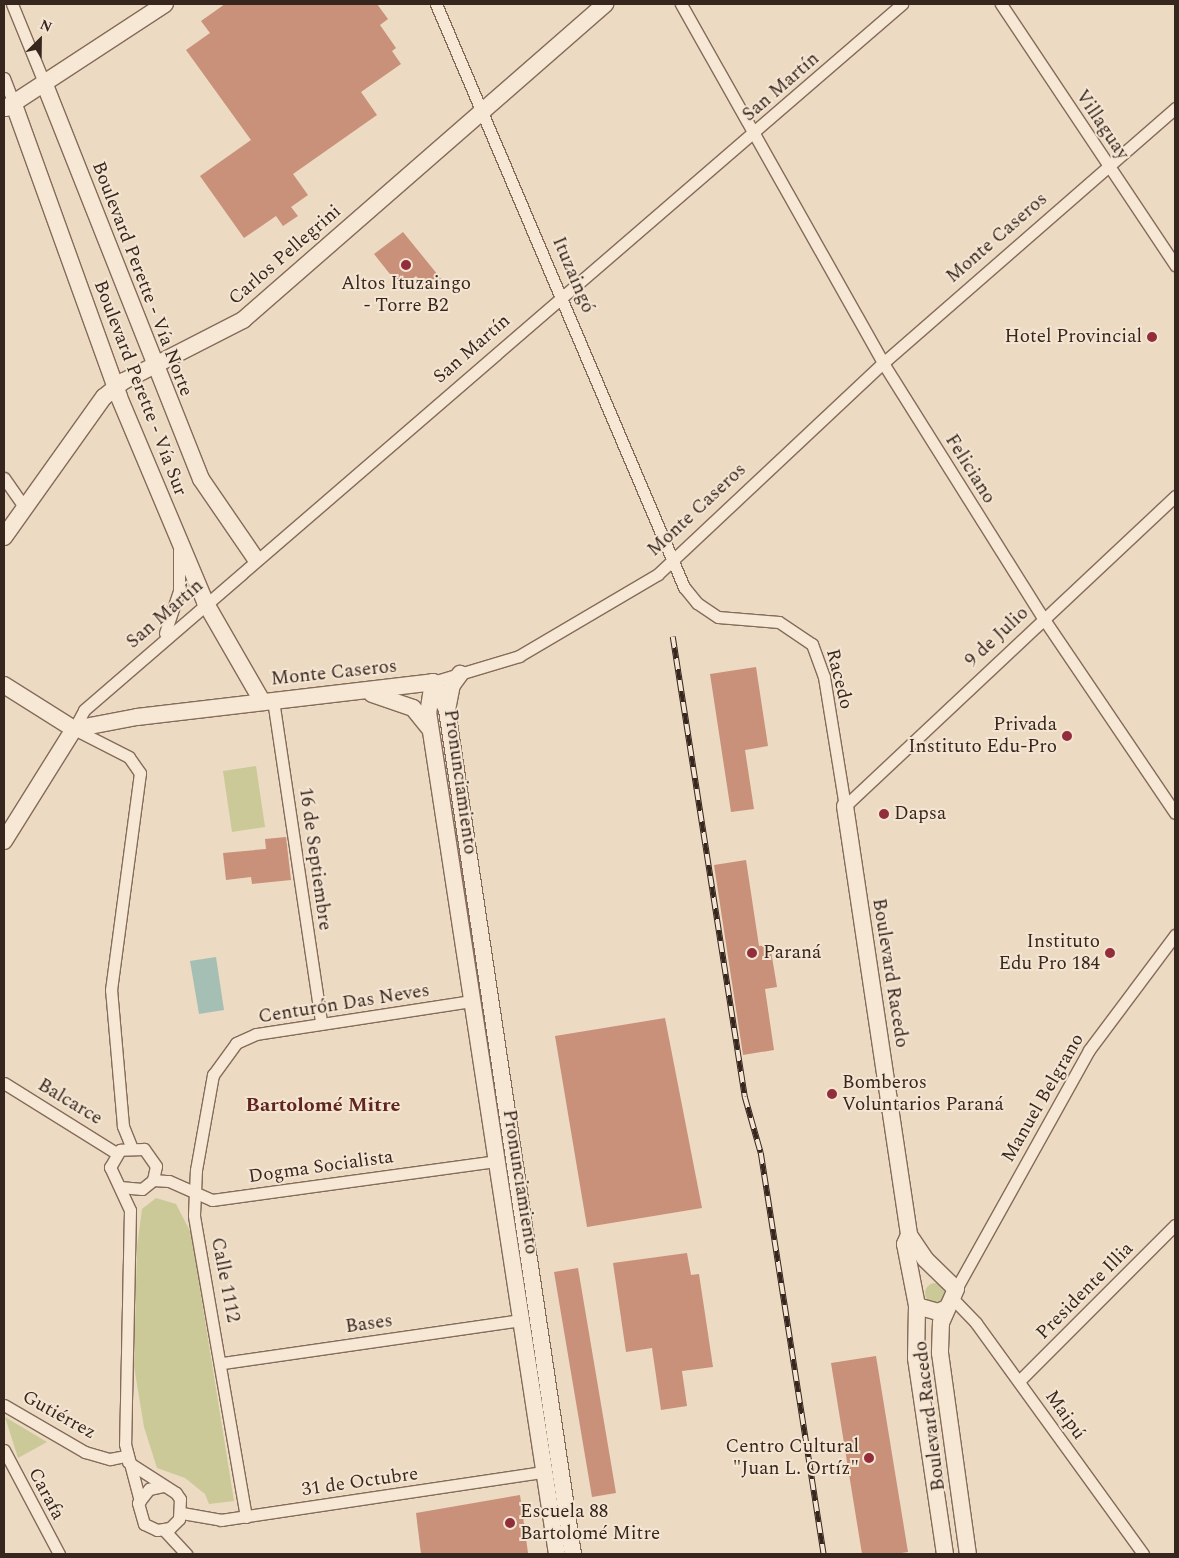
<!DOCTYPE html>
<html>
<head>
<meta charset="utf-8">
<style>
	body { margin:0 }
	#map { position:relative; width:1179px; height:1558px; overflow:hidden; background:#ecdac3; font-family:Spectral,serif }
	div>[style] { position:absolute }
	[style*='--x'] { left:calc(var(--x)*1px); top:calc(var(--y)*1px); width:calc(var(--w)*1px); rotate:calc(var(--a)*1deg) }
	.green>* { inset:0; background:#cac997 }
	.round { border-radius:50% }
	.water>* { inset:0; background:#a5bfb4 }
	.building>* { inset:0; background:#c9907a }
	.roads { filter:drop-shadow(1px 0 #856b5a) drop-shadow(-1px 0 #856b5a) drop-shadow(0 1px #856b5a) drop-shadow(0 -1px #856b5a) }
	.street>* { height:11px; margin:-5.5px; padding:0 5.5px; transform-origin:5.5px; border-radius:5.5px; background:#f7e8d5 }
	.secondary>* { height:16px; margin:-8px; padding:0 8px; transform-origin:8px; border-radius:8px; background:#f7e8d5 }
	.rail>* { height:5.5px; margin-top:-2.75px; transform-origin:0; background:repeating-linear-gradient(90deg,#f4e5d2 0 11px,#36261e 0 22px); box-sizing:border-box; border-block:1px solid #36261e }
	.dots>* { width:14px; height:14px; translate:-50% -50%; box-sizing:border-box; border:2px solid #f4e5d2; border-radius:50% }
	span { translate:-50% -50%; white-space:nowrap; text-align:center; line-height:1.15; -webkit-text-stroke:4px #f4e5d2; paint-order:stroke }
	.street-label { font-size:19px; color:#36261e }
	.poi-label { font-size:19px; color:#36261e }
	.right { translate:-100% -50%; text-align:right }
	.left { translate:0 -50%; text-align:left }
	.neighbourhood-label { font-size:20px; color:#61241f; font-weight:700 }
	.frame { position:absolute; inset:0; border:5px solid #36261e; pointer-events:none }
	.north { position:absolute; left:15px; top:15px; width:50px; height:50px; -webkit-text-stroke:4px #f4e5d2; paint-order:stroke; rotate:23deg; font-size:14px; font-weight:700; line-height:20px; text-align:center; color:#36261e }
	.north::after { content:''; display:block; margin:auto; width:18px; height:22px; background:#36261e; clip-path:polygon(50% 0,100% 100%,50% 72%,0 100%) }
</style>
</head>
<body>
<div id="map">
	<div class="green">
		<i style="clip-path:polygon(256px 766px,265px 827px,232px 832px,223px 771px)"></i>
		<i style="clip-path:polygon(156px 1198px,176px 1204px,191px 1233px,234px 1501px,209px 1504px,205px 1494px,185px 1478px,157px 1468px,144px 1427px,134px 1366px,137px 1247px,142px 1209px)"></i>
		<i class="round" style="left:925px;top:1283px;width:20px;height:20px"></i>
		<i style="clip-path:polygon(5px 1417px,47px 1442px,18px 1458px)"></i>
	</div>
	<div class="water">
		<i style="clip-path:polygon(216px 957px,224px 1010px,199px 1014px,190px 961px)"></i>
	</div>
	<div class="building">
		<i style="clip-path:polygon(225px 4px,377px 4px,388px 19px,380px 25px,396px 48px,392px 51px,401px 64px,361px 92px,377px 115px,293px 174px,308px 195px,291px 207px,298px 216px,283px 226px,276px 216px,244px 238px,200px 176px,251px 140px,186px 50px,210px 33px,201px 21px)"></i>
		<i style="clip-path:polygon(403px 232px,442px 280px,429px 291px,416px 276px,401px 288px,374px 254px)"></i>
		<i style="clip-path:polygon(756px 667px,768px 746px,745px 750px,754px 809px,731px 812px,710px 674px)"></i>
		<i style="clip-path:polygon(286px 837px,291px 880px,252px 884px,251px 877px,226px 880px,223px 853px,266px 849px,265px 839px)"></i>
		<i style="clip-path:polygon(746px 860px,759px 946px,770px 945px,777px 987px,765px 989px,774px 1050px,743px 1055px,714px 865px)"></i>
		<i style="clip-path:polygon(665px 1018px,702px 1208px,587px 1227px,555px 1036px)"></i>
		<i style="clip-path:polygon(687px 1253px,691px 1275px,699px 1274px,713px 1367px,682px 1371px,687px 1406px,661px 1410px,652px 1348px,626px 1352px,613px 1263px)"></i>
		<i style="clip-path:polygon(578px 1268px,616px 1493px,592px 1497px,554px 1272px)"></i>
		<i style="clip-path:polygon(876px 1356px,908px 1552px,895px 1554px,862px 1554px,831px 1363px)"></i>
		<i style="clip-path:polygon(520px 1495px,528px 1553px,421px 1554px,416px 1513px)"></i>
	</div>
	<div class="roads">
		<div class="street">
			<i style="--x:12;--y:4;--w:87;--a:67.8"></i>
			<i style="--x:436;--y:4;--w:634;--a:66.96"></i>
			<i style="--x:684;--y:587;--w:21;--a:51"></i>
			<i style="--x:697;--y:603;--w:25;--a:34"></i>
			<i style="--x:718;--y:617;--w:61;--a:4.7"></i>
			<i style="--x:779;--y:622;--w:40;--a:34"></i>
			<i style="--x:812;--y:644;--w:35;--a:70"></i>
			<i style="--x:824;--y:677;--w:131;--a:80.8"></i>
			<i style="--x:681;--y:4;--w:412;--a:60.6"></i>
			<i style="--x:883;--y:363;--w:301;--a:57.9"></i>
			<i style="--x:1043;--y:618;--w:235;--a:55.9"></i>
			<i style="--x:1001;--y:4;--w:314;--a:56.3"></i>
			<i style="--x:4;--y:78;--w:26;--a:69"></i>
			<i style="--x:4;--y:478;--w:33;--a:55"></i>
			<i style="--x:165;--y:633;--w:44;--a:-71.6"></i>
			<i style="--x:179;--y:591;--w:41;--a:-90"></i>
			<i style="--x:433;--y:682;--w:90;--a:-16.8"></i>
			<i style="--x:519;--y:656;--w:161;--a:-30.5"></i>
			<i style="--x:658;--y:574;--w:308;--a:-43.2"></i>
			<i style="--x:883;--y:363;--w:388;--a:-41.1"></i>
			<i style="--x:273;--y:700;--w:327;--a:81.5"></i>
			<i style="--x:845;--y:806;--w:453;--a:-43.2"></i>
			<i style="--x:4;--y:1083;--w:132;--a:32"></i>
			<i style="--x:131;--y:1146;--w:22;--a:-112"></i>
			<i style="--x:123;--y:1126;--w:137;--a:-95"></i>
			<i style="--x:111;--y:990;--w:219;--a:-82.4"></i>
			<i style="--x:140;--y:773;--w:19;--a:-125"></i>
			<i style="--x:129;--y:757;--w:62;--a:-153"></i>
			<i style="--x:74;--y:729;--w:21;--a:-62"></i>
			<i style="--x:84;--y:710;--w:1081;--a:-40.8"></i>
			<i style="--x:153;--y:1180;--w:16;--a:4"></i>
			<i style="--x:169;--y:1181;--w:47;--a:23.8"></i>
			<i style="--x:212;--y:1200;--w:288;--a:-7.8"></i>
			<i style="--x:120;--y:1187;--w:22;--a:5"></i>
			<i style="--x:142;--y:1189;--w:14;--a:-39"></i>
			<i style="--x:153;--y:1180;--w:14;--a:-78"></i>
			<i style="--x:156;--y:1166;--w:21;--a:-125"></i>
			<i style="--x:144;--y:1149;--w:24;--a:178"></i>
			<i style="--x:120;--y:1150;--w:20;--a:120"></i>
			<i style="--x:110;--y:1167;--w:47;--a:65.1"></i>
			<i style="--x:130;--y:1210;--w:234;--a:91.2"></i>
			<i style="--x:125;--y:1444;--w:59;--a:75.3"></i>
			<i style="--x:956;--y:1289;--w:274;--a:-60.9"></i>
			<i style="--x:1089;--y:1050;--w:144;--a:-53.2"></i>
			<i style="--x:954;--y:1300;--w:32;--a:46"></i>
			<i style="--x:976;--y:1323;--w:285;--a:54.1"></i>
			<i style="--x:223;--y:1363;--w:301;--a:-8.2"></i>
			<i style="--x:1019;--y:1381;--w:221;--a:-45"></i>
			<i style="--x:4;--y:1405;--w:94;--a:30.1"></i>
			<i style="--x:85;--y:1452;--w:26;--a:16"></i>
			<i style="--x:110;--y:1459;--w:16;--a:-11"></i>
			<i style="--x:4;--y:1450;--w:118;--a:62.1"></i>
			<i style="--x:128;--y:1462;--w:57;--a:32.9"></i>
			<i style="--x:176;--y:1493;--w:7;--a:56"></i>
			<i style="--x:180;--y:1499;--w:20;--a:93"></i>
			<i style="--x:179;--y:1519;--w:13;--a:135"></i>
			<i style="--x:170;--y:1528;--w:13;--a:171"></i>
			<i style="--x:157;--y:1530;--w:14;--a:-155"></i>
			<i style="--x:144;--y:1524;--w:22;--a:-106"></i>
			<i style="--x:138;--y:1503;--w:18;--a:-52"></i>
			<i style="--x:149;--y:1489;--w:14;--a:-12"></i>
			<i style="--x:182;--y:1513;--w:40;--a:10"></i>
			<i style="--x:221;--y:1520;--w:327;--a:-8.5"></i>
			<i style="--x:246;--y:1517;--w:306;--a:-99.8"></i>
			<i style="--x:194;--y:1215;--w:45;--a:-87.5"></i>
			<i style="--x:196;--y:1170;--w:97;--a:-79.9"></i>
			<i style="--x:213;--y:1075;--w:39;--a:-54"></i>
			<i style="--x:236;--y:1043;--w:22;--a:-24"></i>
			<i style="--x:256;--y:1034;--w:219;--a:-8.7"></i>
			<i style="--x:164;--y:1530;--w:33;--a:47"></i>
		</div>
		<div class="secondary">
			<i style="--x:45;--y:85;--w:424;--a:68.4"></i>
			<i style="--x:201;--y:479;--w:96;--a:55.6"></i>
			<i style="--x:13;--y:102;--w:313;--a:70.2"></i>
			<i style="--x:119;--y:397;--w:222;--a:67.2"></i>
			<i style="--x:205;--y:602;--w:114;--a:60.1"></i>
			<i style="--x:6;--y:108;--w:190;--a:-33.2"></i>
			<i style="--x:4;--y:537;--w:172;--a:-54.5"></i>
			<i style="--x:104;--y:397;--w:26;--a:-39"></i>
			<i style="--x:124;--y:381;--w:134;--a:-27.1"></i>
			<i style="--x:243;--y:320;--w:481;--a:-41.1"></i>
			<i style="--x:433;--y:682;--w:31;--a:63"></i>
			<i style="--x:447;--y:710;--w:853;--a:81.51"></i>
			<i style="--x:433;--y:682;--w:30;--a:99"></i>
			<i style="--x:428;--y:712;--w:852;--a:81.29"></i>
			<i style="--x:4;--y:685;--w:83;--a:32.2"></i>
			<i style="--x:372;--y:694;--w:43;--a:18.9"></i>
			<i style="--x:413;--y:708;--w:27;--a:51"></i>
			<i style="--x:447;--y:710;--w:25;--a:-79"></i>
			<i style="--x:452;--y:685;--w:14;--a:-54"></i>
			<i style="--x:74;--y:729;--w:64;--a:-10.8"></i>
			<i style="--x:137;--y:717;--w:298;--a:-6.7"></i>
			<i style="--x:845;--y:806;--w:434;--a:81.5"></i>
			<i style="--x:909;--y:1235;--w:29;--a:56"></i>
			<i style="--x:925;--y:1259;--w:43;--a:44.1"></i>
			<i style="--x:956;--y:1289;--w:36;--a:114"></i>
			<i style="--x:941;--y:1322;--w:31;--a:92"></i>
			<i style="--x:940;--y:1353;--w:203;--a:82.1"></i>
			<i style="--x:4;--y:841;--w:132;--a:-58"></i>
			<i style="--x:909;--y:1235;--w:10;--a:114"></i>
			<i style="--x:905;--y:1244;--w:63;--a:79"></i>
			<i style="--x:917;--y:1306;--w:52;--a:91.1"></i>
			<i style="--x:916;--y:1358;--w:198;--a:81.6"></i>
			<i style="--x:917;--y:1306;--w:22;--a:16"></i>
			<i style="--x:938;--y:1312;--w:10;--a:-24"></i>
		</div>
	</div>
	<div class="rail">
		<i style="--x:673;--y:637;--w:466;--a:81.1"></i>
		<i style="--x:745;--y:1097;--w:58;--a:74.1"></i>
		<i style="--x:761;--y:1153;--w:406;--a:81.1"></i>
	</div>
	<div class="dots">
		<i style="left:406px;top:265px;background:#922d3b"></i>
		<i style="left:1152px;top:337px;background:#922d3b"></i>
		<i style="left:1067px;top:736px;background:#922d3b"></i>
		<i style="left:884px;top:814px;background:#922d3b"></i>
		<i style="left:752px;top:953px;background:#922d3b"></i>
		<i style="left:1110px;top:953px;background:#922d3b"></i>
		<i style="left:832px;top:1094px;background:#922d3b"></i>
		<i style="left:869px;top:1458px;background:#922d3b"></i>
		<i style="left:510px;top:1523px;background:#922d3b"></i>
	</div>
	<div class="street-label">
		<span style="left:781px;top:87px;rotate:-41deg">San Martín</span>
		<span style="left:1102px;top:125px;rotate:56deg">Villaguay</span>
		<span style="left:997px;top:238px;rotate:-41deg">Monte Caseros</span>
		<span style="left:285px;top:255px;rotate:-41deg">Carlos Pellegrini</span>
		<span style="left:573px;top:275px;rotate:67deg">Ituzaingó</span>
		<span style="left:142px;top:279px;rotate:69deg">Boulevard Perette - Vía Norte</span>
		<span style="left:472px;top:349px;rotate:-41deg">San Martín</span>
		<span style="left:140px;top:388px;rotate:69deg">Boulevard Perette - Vía Sur</span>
		<span style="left:970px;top:469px;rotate:58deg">Feliciano</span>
		<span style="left:697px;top:510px;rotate:-43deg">Monte Caseros</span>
		<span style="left:165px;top:614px;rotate:-41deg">San Martín</span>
		<span style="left:997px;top:637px;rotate:-43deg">9 de Julio</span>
		<span style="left:334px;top:673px;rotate:-6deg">Monte Caseros</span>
		<span style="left:839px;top:679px;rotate:76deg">Racedo</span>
		<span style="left:460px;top:782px;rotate:82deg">Pronunciamiento</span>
		<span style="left:315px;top:859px;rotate:82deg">16 de Septiembre</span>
		<span style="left:890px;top:973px;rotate:81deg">Boulevard Racedo</span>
		<span style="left:344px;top:1004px;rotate:-9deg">Centurón Das Neves</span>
		<span style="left:1043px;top:1098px;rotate:-60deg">Manuel Belgrano</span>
		<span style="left:70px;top:1102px;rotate:31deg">Balcarce</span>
		<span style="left:321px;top:1167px;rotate:-8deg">Dogma Socialista</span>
		<span style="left:520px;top:1182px;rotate:81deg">Pronunciamiento</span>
		<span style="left:225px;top:1280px;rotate:79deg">Calle 1112</span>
		<span style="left:1085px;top:1291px;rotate:-45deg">Presidente Illia</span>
		<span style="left:369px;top:1324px;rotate:-8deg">Bases</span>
		<span style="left:59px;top:1415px;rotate:29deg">Gutiérrez</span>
		<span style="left:1065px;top:1415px;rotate:55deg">Maipú</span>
		<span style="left:930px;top:1416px;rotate:-97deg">Boulevard Racedo</span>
		<span style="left:360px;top:1482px;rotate:-8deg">31 de Octubre</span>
		<span style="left:46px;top:1494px;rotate:62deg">Carafa</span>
	</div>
	<div class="poi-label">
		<span style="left:406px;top:295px">Altos Ituzaingo<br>- Torre B2</span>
		<span class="right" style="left:1142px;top:337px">Hotel Provincial</span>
		<span class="right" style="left:1057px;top:736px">Privada<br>Instituto Edu-Pro</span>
		<span class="left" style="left:894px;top:814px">Dapsa</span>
		<span class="right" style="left:1100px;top:953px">Instituto<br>Edu Pro 184</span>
		<span class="left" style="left:763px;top:953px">Paraná</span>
		<span class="left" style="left:842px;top:1094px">Bomberos<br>Voluntarios Paraná</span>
		<span class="right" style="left:859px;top:1458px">Centro Cultural<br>"Juan L. Ortíz"</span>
		<span class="left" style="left:520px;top:1523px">Escuela 88<br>Bartolomé Mitre</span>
	</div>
	<div class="neighbourhood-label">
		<span style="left:323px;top:1105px">Bartolomé Mitre</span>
	</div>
	<div class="frame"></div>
	<div class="north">N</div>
</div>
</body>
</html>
